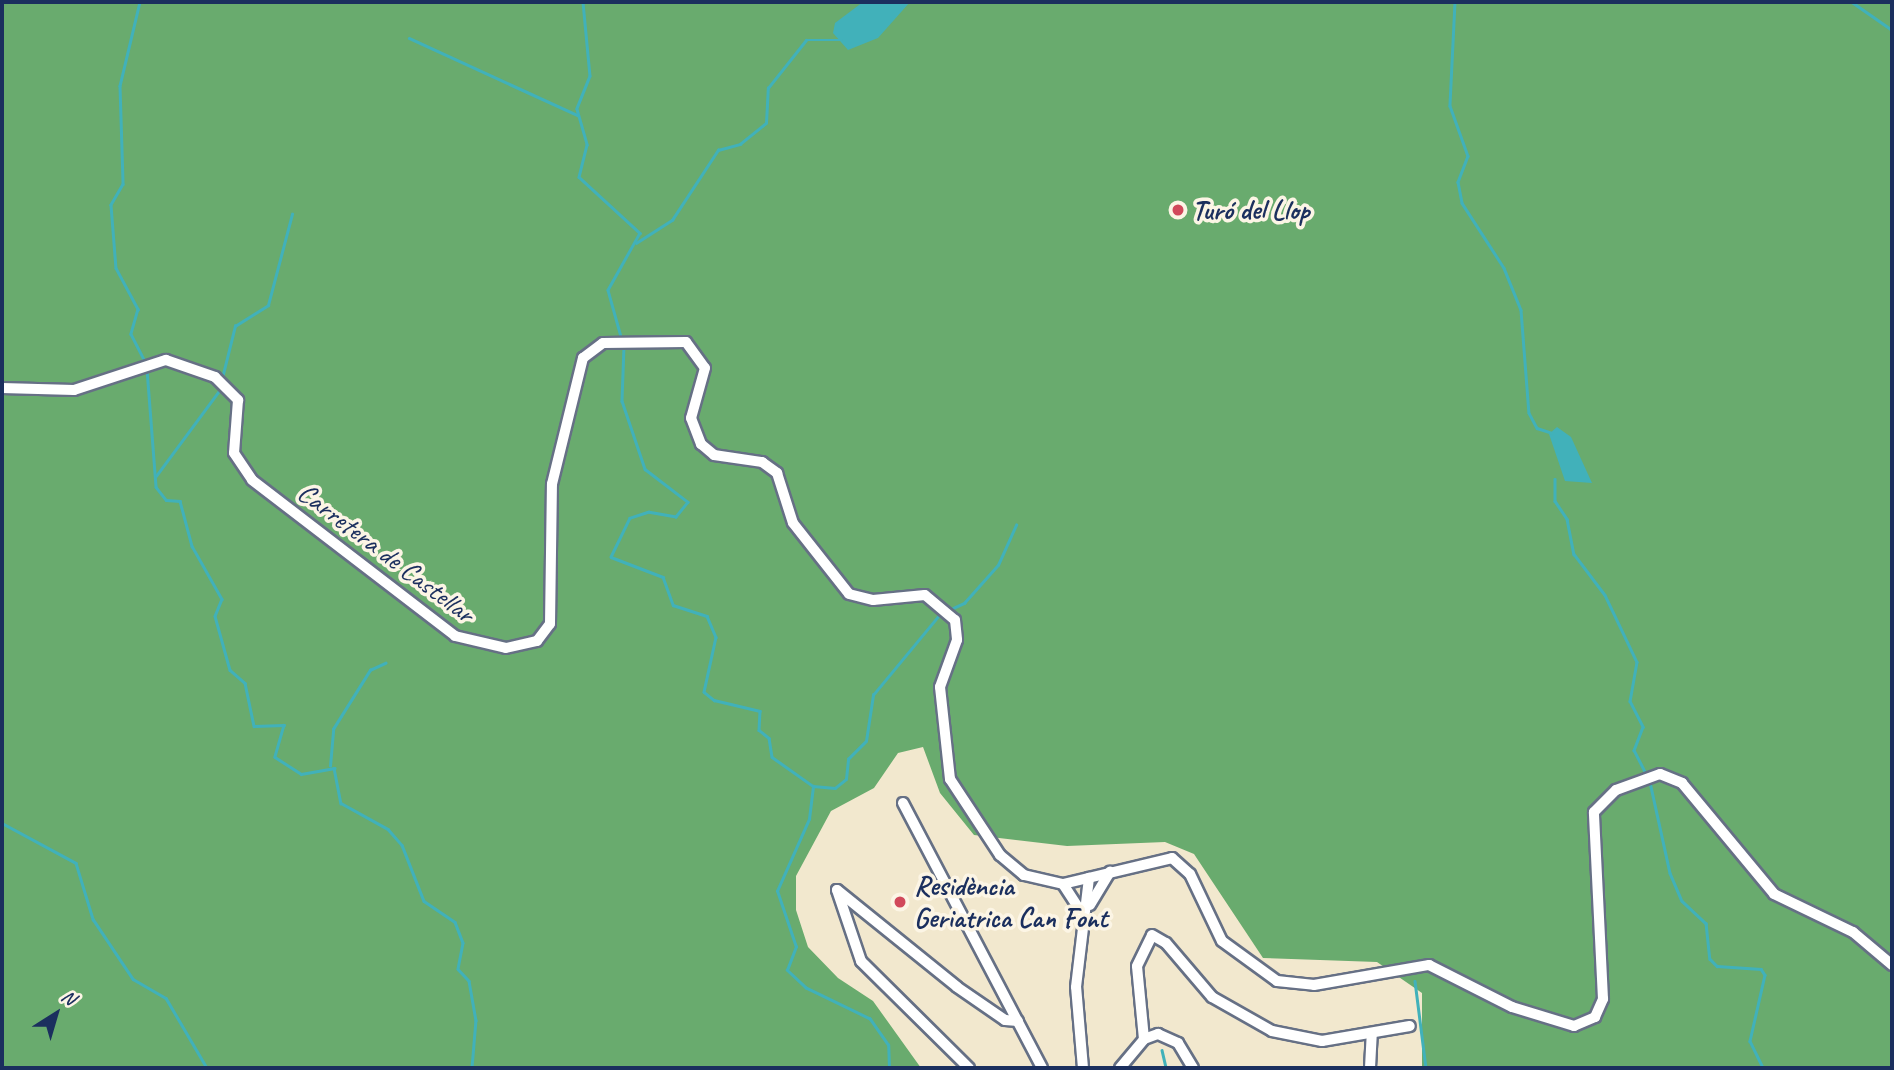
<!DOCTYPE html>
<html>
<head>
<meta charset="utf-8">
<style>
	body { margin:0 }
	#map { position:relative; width:1894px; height:1070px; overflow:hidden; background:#f2e8ce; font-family:Caveat,sans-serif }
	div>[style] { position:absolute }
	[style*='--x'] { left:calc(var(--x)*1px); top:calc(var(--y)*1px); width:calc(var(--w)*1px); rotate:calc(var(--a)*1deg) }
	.forest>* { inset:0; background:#69ab6e }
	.water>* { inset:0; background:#41b1ba }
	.stream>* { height:2.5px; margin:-1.25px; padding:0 1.25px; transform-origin:1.25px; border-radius:1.25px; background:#41b1ba }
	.roads { filter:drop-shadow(2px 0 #667085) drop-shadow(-2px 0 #667085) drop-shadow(0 2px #667085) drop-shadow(0 -2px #667085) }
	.minor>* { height:10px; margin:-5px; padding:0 5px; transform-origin:5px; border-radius:5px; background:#fff }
	.dots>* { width:19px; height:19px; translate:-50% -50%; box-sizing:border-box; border:4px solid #fcf5e5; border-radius:50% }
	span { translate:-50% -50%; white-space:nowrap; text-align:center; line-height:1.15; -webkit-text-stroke:7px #fcf5e5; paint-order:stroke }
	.poi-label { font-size:28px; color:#1b2f5e; font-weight:700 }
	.left { translate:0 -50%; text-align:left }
	.street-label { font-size:28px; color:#1b2f5e }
	.frame { position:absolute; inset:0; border:4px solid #1b2f5e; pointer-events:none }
	.north { position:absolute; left:21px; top:979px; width:70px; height:70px; -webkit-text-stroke:5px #fcf5e5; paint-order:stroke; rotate:37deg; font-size:19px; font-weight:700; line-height:28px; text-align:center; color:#1b2f5e }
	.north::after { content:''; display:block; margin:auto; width:24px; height:32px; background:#1b2f5e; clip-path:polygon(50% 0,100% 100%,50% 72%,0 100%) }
</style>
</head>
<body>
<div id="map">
	<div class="forest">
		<i style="clip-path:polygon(2px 2px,1892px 2px,1892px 1068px,1422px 1068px,1422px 993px,1377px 962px,1263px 958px,1194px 854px,1165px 842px,1067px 846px,974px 835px,940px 793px,923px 747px,898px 753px,874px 788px,831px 811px,796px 876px,796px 910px,808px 947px,838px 978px,873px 1001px,921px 1068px,2px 1068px)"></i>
	</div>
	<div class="water">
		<i style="clip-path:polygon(863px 2px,910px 2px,878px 38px,848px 50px,833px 33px,835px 23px)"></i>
		<i style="clip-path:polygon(1557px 427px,1571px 437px,1592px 483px,1565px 481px,1549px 434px)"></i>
	</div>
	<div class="stream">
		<i style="--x:140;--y:2;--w:86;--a:103.4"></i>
		<i style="--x:120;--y:86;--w:98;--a:88.2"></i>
		<i style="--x:123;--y:184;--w:24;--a:120"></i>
		<i style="--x:111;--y:205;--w:63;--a:85.5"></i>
		<i style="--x:116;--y:268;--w:47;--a:61.8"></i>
		<i style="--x:138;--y:309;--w:26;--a:106"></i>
		<i style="--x:131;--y:334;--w:31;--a:63"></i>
		<i style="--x:583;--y:2;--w:74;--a:84.6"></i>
		<i style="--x:590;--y:76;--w:35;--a:112"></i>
		<i style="--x:577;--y:109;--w:37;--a:74"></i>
		<i style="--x:587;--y:145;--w:33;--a:104"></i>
		<i style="--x:579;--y:177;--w:83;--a:42.6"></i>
		<i style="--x:640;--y:233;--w:65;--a:119.3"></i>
		<i style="--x:608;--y:290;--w:52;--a:74.4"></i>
		<i style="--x:1455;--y:2;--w:104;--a:92.8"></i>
		<i style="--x:1450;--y:106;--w:53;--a:70.2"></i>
		<i style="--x:1468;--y:156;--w:28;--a:111"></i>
		<i style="--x:1458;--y:182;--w:21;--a:79"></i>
		<i style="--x:1462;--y:203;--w:77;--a:57.1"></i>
		<i style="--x:1504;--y:268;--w:45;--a:68"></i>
		<i style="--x:1521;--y:310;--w:103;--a:85.6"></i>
		<i style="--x:1529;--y:413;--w:17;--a:62"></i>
		<i style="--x:1537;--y:428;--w:16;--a:18"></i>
		<i style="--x:1852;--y:2;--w:49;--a:35"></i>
		<i style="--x:409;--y:38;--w:185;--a:24.6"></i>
		<i style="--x:636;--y:243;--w:43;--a:-32.6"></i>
		<i style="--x:672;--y:220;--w:84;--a:-56.7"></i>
		<i style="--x:718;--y:150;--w:23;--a:-15"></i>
		<i style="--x:740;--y:144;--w:33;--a:-39"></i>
		<i style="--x:766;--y:123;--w:35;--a:-87"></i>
		<i style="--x:768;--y:88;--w:61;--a:-51.6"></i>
		<i style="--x:806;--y:40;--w:36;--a:0"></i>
		<i style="--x:624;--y:346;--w:55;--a:92.1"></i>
		<i style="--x:622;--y:401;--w:72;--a:71.3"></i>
		<i style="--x:645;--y:469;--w:54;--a:37.5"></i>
		<i style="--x:688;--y:502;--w:19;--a:129"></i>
		<i style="--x:676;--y:517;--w:27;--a:-170"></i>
		<i style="--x:649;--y:512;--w:20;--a:162"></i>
		<i style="--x:630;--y:518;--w:43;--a:116"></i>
		<i style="--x:611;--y:557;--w:56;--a:21"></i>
		<i style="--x:663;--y:577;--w:30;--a:70"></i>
		<i style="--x:673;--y:605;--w:36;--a:18"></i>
		<i style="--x:707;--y:616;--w:23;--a:67"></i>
		<i style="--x:716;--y:637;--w:56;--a:102.3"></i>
		<i style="--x:704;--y:692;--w:13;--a:39"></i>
		<i style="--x:714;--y:700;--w:47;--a:13.4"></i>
		<i style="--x:760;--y:711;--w:19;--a:93"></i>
		<i style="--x:759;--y:730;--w:13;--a:39"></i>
		<i style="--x:769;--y:738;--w:19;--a:81"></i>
		<i style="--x:772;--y:757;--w:50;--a:35.3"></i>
		<i style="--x:147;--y:369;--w:118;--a:85.6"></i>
		<i style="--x:156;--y:487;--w:16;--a:52"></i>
		<i style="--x:166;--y:500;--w:14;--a:4"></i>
		<i style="--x:180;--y:501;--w:47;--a:75.1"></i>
		<i style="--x:192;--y:546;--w:61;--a:60.5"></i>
		<i style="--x:222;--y:599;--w:18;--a:112"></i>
		<i style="--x:215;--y:616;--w:56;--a:74.5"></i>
		<i style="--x:230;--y:670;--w:20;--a:41"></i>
		<i style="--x:245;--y:683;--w:44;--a:78.2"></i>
		<i style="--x:254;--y:726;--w:30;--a:-2"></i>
		<i style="--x:284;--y:725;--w:33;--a:106"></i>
		<i style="--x:275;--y:757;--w:31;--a:33"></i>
		<i style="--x:301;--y:774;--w:34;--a:-10"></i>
		<i style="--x:334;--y:768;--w:36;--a:79"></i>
		<i style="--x:341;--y:803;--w:54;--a:29"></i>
		<i style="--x:388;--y:829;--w:21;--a:49"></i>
		<i style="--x:402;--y:845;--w:60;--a:68.6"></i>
		<i style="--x:424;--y:901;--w:37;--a:34"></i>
		<i style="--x:455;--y:922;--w:22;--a:69"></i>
		<i style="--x:463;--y:943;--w:26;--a:101"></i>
		<i style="--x:458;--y:969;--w:16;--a:47"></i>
		<i style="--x:469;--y:981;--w:40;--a:80"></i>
		<i style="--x:476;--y:1020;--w:48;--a:94.8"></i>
		<i style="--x:222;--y:378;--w:54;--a:-76"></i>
		<i style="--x:235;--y:326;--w:39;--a:-32"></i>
		<i style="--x:268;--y:305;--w:94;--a:-75.2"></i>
		<i style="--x:156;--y:476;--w:109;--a:-53.5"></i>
		<i style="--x:1555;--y:479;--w:22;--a:90"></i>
		<i style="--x:1555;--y:501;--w:22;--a:56"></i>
		<i style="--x:1567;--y:519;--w:36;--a:79"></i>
		<i style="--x:1574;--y:554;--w:51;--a:52.9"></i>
		<i style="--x:1605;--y:595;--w:74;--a:64.5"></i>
		<i style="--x:1637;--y:662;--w:40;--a:100"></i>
		<i style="--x:1630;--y:701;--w:29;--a:63"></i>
		<i style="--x:1643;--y:727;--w:25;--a:111"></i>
		<i style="--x:1634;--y:750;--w:29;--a:63"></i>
		<i style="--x:949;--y:610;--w:17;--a:-25"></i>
		<i style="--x:964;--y:603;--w:51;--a:-48.2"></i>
		<i style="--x:998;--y:565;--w:44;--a:-65.8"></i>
		<i style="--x:330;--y:766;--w:37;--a:-85"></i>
		<i style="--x:333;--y:729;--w:70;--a:-57.9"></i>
		<i style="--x:370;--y:670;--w:17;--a:-25"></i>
		<i style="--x:1650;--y:782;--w:93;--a:77.6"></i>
		<i style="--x:1670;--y:873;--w:30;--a:67"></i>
		<i style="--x:1682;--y:901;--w:33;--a:43"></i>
		<i style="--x:1706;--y:923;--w:36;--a:84"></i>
		<i style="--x:1710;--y:959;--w:10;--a:45"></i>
		<i style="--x:1717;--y:966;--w:44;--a:3.9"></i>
		<i style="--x:1761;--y:969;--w:7;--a:56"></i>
		<i style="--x:1765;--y:975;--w:68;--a:102.8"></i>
		<i style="--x:1750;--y:1041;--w:30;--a:64"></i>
		<i style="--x:2;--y:823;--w:84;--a:28.4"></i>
		<i style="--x:76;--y:863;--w:59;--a:73.1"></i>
		<i style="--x:93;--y:919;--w:72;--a:56.3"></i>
		<i style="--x:133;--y:979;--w:38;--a:30"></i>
		<i style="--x:166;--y:998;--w:81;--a:59.6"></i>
		<i style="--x:1415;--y:981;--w:88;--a:82.8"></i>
		<i style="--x:1162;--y:1050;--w:18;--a:77"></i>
		<i style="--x:889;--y:1068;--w:23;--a:-92"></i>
		<i style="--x:888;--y:1045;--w:32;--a:-125"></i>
		<i style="--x:870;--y:1019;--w:71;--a:-154.2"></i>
		<i style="--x:806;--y:988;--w:26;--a:-137"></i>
		<i style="--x:787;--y:970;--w:25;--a:-69"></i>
		<i style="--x:796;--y:947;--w:59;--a:-108.7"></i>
		<i style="--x:777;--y:891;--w:79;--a:-66"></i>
		<i style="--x:809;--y:819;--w:33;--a:-83"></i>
		<i style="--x:813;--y:786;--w:22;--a:5"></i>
		<i style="--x:835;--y:788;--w:14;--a:-39"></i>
		<i style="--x:846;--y:779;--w:20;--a:-84"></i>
		<i style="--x:848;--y:759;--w:25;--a:-45"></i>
		<i style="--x:866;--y:741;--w:47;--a:-81.3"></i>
		<i style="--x:873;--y:695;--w:105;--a:-50.4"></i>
	</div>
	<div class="roads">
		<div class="minor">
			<i style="--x:2;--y:388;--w:72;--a:1.6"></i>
			<i style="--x:74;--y:390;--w:97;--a:-18.1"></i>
			<i style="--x:166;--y:360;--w:52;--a:19.1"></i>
			<i style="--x:215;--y:377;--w:33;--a:45"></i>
			<i style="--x:238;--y:400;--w:53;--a:94.3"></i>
			<i style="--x:234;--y:453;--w:32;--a:56"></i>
			<i style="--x:252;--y:480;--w:256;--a:37.5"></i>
			<i style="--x:455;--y:636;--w:52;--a:13.2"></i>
			<i style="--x:506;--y:648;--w:32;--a:-13"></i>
			<i style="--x:537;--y:641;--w:21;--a:-53"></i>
			<i style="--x:550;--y:624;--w:140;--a:-89.2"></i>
			<i style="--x:552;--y:484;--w:130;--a:-76.2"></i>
			<i style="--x:583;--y:358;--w:25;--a:-37"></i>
			<i style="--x:603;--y:343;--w:83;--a:-0.7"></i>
			<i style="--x:686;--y:342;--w:32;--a:54"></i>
			<i style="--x:705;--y:368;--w:52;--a:105.6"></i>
			<i style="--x:691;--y:418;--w:28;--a:69"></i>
			<i style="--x:701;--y:444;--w:17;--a:40"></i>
			<i style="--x:714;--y:455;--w:49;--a:8.3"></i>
			<i style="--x:762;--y:462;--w:19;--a:36"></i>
			<i style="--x:777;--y:473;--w:52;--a:72.3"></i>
			<i style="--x:793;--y:523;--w:90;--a:51.7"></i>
			<i style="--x:849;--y:594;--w:25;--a:14"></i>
			<i style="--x:873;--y:600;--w:52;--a:-5.5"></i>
			<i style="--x:925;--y:595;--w:39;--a:40"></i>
			<i style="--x:955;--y:620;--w:20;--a:84"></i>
			<i style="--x:957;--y:640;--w:50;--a:109.9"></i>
			<i style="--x:940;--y:687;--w:93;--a:83.8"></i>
			<i style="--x:950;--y:779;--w:91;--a:56.7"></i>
			<i style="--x:1000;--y:855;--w:31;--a:40"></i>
			<i style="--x:1024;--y:875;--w:40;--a:13"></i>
			<i style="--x:1063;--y:884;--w:112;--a:-13.4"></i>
			<i style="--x:1172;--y:858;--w:24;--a:42"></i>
			<i style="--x:1190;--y:874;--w:74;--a:64.5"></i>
			<i style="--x:1222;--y:941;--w:68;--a:36"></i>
			<i style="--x:1277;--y:981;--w:37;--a:6"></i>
			<i style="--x:1314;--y:985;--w:117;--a:-9.9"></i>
			<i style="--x:1429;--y:965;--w:93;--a:26.8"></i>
			<i style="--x:1512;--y:1007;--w:65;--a:17"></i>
			<i style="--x:1574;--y:1026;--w:23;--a:-23"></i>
			<i style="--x:1595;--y:1017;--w:20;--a:-66"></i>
			<i style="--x:1603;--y:999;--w:187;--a:-92.8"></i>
			<i style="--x:1594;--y:812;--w:31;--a:-45"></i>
			<i style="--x:1616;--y:790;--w:47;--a:-20"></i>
			<i style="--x:1660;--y:774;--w:24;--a:22"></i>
			<i style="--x:1682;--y:783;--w:144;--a:50.3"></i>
			<i style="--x:1774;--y:894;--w:88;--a:25.7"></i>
			<i style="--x:1853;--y:932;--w:51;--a:40.2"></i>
			<i style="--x:903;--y:803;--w:299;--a:62.3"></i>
			<i style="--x:1063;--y:884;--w:35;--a:57"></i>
			<i style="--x:1090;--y:905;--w:39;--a:-59"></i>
			<i style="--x:1144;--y:1039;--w:73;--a:-95.5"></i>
			<i style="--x:1137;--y:966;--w:34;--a:-64"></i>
			<i style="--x:1152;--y:935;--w:16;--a:30"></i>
			<i style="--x:1166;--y:943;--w:71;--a:49.6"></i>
			<i style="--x:1212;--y:997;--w:69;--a:29.5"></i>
			<i style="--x:1272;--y:1031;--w:51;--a:11.3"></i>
			<i style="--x:1322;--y:1041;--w:89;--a:-9.7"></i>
			<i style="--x:969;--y:1068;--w:152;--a:-135.3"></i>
			<i style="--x:861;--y:961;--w:75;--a:-108.7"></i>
			<i style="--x:837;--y:890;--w:154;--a:38.9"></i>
			<i style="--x:957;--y:987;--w:58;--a:34.5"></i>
			<i style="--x:1005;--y:1020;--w:13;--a:4"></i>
			<i style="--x:1083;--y:1068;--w:81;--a:-94.9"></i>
			<i style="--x:1076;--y:987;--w:110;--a:-83.2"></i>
			<i style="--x:1120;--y:1068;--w:38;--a:-50"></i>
			<i style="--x:1144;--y:1039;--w:15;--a:-20"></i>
			<i style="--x:1158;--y:1034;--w:22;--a:24"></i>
			<i style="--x:1178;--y:1043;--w:29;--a:59"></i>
			<i style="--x:1370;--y:1068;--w:33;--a:-87"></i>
		</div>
	</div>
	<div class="dots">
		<i style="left:1178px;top:210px;background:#d1495b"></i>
		<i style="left:900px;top:902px;background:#d1495b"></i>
	</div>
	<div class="poi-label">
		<span class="left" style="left:1192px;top:210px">Turó del Llop</span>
		<span class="left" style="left:914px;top:902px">Residència<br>Geriatrica Can Font</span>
	</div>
	<div class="street-label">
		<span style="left:386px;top:553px;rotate:37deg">Carretera de Castellar</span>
	</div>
	<div class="frame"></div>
	<div class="north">N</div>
</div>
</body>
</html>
